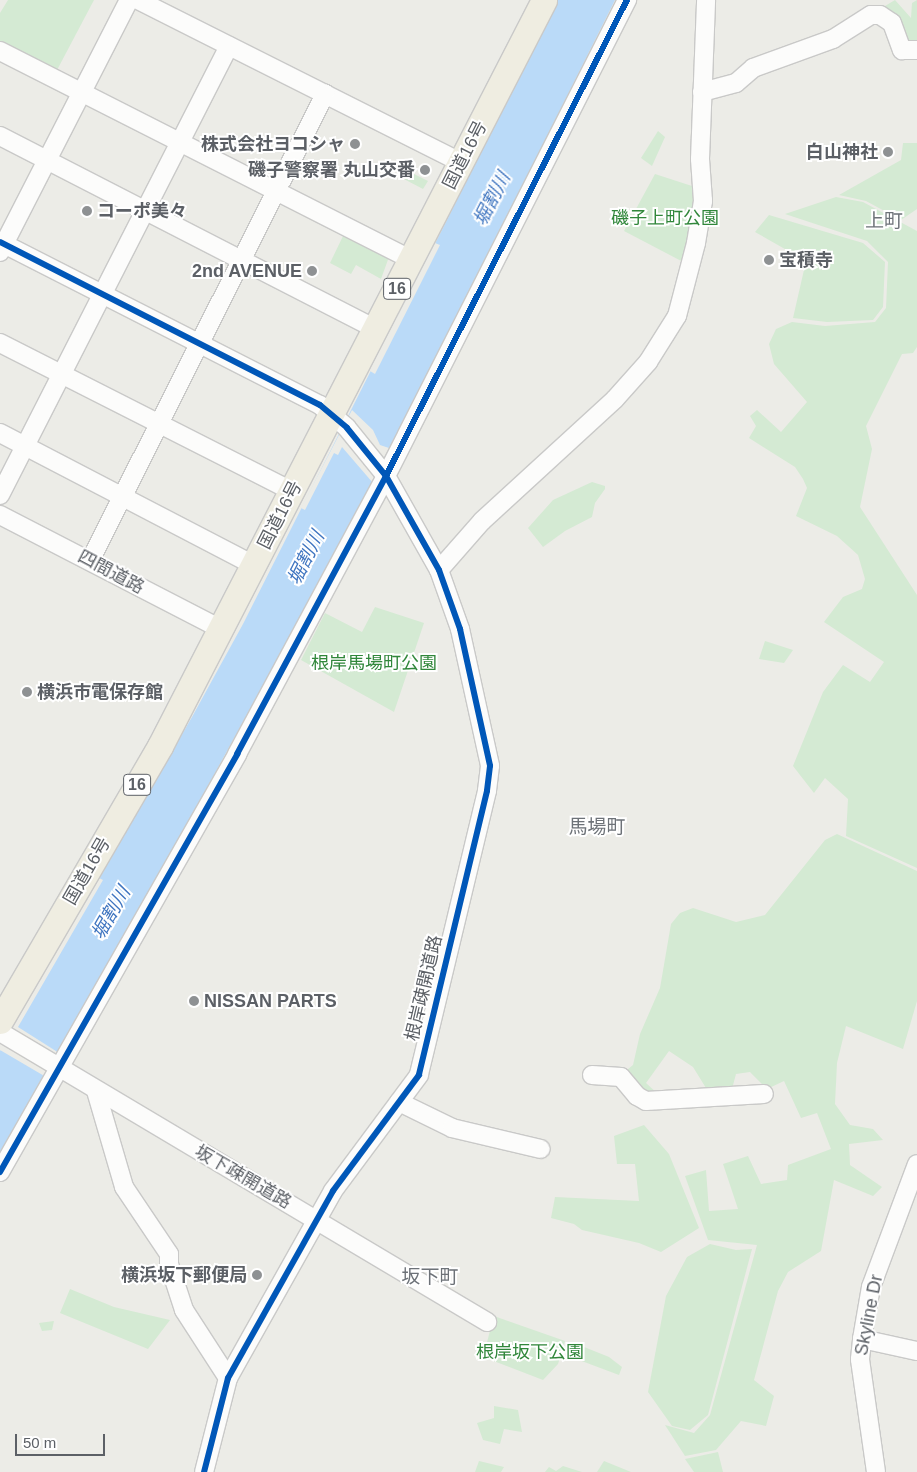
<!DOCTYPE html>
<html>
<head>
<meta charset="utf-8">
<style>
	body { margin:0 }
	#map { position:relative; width:917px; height:1472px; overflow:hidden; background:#ecece7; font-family:Arial,"Noto Sans JP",sans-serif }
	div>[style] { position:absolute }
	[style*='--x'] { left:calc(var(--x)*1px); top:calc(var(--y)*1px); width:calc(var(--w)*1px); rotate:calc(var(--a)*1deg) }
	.green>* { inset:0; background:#d4ead3 }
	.water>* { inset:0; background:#badaf8 }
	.pier>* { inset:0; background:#ecece7 }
	.roads { filter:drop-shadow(1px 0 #c9c9c8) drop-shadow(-1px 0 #c9c9c8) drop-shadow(0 1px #c9c9c8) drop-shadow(0 -1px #c9c9c8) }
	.minor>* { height:18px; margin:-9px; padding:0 9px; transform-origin:9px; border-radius:9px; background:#fcfcfb }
	.highway>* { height:25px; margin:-12.5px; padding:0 12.5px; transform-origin:12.5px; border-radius:12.5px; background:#efede1 }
	.cycleway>* { height:6px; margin:-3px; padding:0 3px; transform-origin:3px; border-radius:3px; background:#0057b8 }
	.dots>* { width:14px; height:14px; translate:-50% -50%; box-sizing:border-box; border:2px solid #fff; border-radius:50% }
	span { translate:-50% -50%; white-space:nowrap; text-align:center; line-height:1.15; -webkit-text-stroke:4px #fff; paint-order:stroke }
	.shield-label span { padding:1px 4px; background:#fff; border:1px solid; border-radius:4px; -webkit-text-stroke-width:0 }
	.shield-label { font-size:16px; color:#5c6066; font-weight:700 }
	.poi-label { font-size:18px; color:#5c6066; font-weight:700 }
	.right { translate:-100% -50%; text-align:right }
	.left { translate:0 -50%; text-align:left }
	.street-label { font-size:18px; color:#5c6066 }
	.park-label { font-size:18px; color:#31873b }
	.water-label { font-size:19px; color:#3f75c0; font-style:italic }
	.neighbourhood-label { font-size:19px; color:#6d7278 }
	.scale { position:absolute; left:15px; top:1434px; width:90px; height:22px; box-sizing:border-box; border:2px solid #5c6066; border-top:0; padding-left:6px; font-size:15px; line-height:18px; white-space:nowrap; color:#5c6066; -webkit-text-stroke:4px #fff; paint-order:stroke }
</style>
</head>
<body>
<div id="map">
	<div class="green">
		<i style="clip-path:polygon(8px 0,94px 0,56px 72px,0 43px,0 13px)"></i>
		<i style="clip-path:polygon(895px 0,911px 18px,912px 3px,917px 0,917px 43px,907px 42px,880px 9px)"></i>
		<i style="clip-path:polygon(658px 131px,665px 137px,652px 166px,641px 158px)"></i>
		<i style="clip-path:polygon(903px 143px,917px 143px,917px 209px,901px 220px,866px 201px,839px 195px,901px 160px)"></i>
		<i style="clip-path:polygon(409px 159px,415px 162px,410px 172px,428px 181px,423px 189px,400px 177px)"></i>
		<i style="clip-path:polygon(655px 174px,695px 187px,698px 203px,687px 264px,624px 231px)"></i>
		<i style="clip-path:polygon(836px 197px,863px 202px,917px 231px,917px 347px,913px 353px,902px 354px,866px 426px,872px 449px,860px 507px,917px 595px,917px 868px,846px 836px,848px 799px,825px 778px,814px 793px,793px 766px,823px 692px,843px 665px,870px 682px,884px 662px,824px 622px,843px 597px,862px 589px,865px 579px,858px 555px,837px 536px,796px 516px,807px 488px,803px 479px,795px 467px,749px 438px,756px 426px,750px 416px,757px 410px,781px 432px,807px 402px,774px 364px,769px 344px,776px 329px,792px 322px,825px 326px,875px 322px,886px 308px,888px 262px,867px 241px,785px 214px)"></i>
		<i style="clip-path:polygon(769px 215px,863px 243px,885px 262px,883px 307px,873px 320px,827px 322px,793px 318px,806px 261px,755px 232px)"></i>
		<i style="clip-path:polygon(344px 234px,389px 257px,381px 279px,356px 265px,351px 274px,330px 263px)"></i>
		<i style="clip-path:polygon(592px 482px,605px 486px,605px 489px,595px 503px,592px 517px,565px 531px,543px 547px,528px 528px,553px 500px)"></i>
		<i style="clip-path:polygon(375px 607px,424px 623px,394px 712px,301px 660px,325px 613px,362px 632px)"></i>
		<i style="clip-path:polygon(765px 641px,793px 650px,784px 663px,759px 659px)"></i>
		<i style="clip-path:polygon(837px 834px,917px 871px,917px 1001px,903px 1049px,846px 1026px,837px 1063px,835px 1104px,850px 1125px,873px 1129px,883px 1140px,849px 1144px,850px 1165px,882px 1187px,873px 1196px,834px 1180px,821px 1251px,788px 1272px,778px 1291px,754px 1380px,774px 1396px,766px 1426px,741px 1421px,716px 1450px,685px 1456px,665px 1425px,694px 1433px,710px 1415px,757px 1245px,708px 1240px,685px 1176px,706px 1170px,709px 1211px,738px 1209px,723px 1164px,748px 1156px,761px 1184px,787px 1180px,788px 1165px,831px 1149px,817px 1113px,801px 1118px,784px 1081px,767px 1089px,750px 1072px,736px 1074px,732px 1089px,706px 1088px,693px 1067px,669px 1051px,646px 1083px,659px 1095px,641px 1095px,622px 1074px,633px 1065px,640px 1034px,660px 988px,671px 924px,680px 913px,693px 908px,736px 922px,765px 915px,825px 840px)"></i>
		<i style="clip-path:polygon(644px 1125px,669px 1154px,699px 1228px,661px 1252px,639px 1243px,582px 1230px,574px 1224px,551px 1218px,555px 1197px,639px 1201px,635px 1164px,617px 1164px,614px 1136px)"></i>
		<i style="clip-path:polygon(710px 1244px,736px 1250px,752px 1249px,708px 1415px,690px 1430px,672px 1426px,648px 1392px,666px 1296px,687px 1257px)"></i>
		<i style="clip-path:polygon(70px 1289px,114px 1307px,170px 1320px,148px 1349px,60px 1313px)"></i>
		<i style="clip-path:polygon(494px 1316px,565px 1341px,558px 1364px,543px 1380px,483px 1357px)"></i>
		<i style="clip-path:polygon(54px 1321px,52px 1330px,42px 1331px,39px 1323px)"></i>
		<i style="clip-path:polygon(574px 1343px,609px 1357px,622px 1367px,619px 1375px,571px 1357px)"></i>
		<i style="clip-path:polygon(494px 1406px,518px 1410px,522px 1432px,504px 1429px,500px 1444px,483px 1440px,477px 1423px,494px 1418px)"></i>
		<i style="clip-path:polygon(718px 1452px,723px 1472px,694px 1472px,685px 1459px)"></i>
		<i style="clip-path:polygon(479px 1461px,504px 1467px,501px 1472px,475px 1472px)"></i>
		<i style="clip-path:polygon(604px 1461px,631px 1472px,597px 1472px)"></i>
		<i style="clip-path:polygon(563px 1466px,582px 1472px,545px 1472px,549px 1467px,556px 1471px)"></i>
	</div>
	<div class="water">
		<i style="clip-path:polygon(558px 0,615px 0,381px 469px,191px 817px,0 1152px,0 1051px,192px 717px,243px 624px)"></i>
	</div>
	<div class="pier">
		<i style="clip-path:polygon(435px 243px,440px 245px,375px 374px,370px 371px)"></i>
		<i style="clip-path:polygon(352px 410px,373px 430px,380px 445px,392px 449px,373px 483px,342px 447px,338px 455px,334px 453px,305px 510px,301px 508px)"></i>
		<i style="clip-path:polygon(99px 878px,103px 880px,18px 1027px,59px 1053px,46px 1077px,0 1050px,0 1047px)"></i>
	</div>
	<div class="roads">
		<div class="minor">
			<i style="--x:138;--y:0;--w:363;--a:26.7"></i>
			<i style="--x:0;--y:51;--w:462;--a:26.9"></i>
			<i style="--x:702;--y:92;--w:35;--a:-15"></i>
			<i style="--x:736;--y:83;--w:23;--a:-41"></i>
			<i style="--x:753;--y:68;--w:85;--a:-19.9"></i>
			<i style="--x:833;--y:39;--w:45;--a:-32.3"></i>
			<i style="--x:871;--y:15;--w:9;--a:0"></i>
			<i style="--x:880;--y:15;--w:14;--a:34"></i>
			<i style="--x:892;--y:23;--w:29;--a:70"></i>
			<i style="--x:902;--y:50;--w:15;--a:0"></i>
			<i style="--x:0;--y:136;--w:423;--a:27.2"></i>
			<i style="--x:0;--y:242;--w:359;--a:27"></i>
			<i style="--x:320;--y:405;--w:35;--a:40"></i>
			<i style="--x:347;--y:428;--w:62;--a:50.9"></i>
			<i style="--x:386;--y:476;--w:108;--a:60.6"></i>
			<i style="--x:439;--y:570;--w:63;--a:70.4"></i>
			<i style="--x:460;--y:629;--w:140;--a:77.6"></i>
			<i style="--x:490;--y:766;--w:25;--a:97"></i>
			<i style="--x:487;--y:791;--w:292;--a:103.5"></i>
			<i style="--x:419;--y:1075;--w:144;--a:126.6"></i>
			<i style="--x:333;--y:1191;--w:214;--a:119.3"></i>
			<i style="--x:228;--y:1378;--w:97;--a:104.3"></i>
			<i style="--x:0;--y:252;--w:283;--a:-62.9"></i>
			<i style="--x:0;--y:343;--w:327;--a:26.9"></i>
			<i style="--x:0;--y:433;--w:286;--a:27.5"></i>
			<i style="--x:0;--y:495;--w:504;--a:-62.98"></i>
			<i style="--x:0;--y:515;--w:249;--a:27.3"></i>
			<i style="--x:90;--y:561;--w:523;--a:-63.29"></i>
			<i style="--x:439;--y:570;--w:65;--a:-48.7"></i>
			<i style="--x:482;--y:521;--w:180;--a:-42.5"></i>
			<i style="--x:615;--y:399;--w:50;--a:-48.3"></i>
			<i style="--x:648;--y:362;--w:54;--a:-57.8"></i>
			<i style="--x:677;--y:316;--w:75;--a:-75.4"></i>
			<i style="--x:696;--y:243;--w:43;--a:-80.5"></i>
			<i style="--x:703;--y:201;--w:42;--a:-94.1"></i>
			<i style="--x:700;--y:159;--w:159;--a:-87.8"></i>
			<i style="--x:0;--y:1032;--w:567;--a:30.77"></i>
			<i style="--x:592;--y:1075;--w:29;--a:4"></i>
			<i style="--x:621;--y:1077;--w:25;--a:50"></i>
			<i style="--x:637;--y:1096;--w:10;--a:29"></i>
			<i style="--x:646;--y:1101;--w:118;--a:-3.4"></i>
			<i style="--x:96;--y:1091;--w:100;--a:73.7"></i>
			<i style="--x:124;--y:1187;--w:81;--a:56.1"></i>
			<i style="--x:169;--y:1254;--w:10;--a:90"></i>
			<i style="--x:169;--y:1264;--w:48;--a:71.9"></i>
			<i style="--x:184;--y:1310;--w:81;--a:57.1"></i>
			<i style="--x:399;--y:1102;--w:59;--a:26.1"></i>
			<i style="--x:452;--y:1128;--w:91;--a:13.3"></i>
			<i style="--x:0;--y:1172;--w:481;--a:-60.4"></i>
			<i style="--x:237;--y:754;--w:315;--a:-61.8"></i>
			<i style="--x:386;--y:476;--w:534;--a:-63.15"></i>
			<i style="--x:862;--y:1339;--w:56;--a:12.3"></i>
			<i style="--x:876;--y:1472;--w:114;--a:-98.1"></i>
			<i style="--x:860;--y:1359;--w:20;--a:-84"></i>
			<i style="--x:862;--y:1339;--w:53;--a:-80.2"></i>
			<i style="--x:871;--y:1287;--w:131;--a:-69.5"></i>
		</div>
		<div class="highway">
			<i style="--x:0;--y:1021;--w:318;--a:-59.8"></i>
			<i style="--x:160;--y:746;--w:839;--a:-62.76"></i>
		</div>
	</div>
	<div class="cycleway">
		<i style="--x:0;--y:242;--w:359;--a:27"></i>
		<i style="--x:320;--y:405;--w:35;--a:40"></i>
		<i style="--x:347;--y:428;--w:62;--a:50.9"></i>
		<i style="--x:386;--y:476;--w:108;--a:60.6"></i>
		<i style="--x:439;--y:570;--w:63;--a:70.4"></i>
		<i style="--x:460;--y:629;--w:140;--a:77.6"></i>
		<i style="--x:490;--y:766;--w:25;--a:97"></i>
		<i style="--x:487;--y:791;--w:292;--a:103.5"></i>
		<i style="--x:419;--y:1075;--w:144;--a:126.6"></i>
		<i style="--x:333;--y:1191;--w:214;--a:119.3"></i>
		<i style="--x:228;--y:1378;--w:97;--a:104.3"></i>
		<i style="--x:0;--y:1172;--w:481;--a:-60.4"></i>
		<i style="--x:237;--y:754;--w:315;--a:-61.8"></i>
		<i style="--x:386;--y:476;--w:534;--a:-63.15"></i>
	</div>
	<div class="dots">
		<i style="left:355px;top:144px;background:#8e9193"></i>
		<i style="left:888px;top:152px;background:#8e9193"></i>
		<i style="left:425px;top:170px;background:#8e9193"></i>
		<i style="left:87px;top:211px;background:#8e9193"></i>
		<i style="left:769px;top:260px;background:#8e9193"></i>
		<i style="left:312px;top:271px;background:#8e9193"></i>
		<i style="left:27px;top:692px;background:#8e9193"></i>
		<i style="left:194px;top:1001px;background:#8e9193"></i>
		<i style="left:257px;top:1275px;background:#8e9193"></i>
	</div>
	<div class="shield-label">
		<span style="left:397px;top:289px">16</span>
		<span style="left:137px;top:785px">16</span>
	</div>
	<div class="poi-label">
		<span class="right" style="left:345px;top:144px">株式会社ヨコシャ</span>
		<span class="right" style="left:878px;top:152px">白山神社</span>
		<span class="right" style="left:415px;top:170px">磯子警察署 丸山交番</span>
		<span class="left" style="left:97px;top:211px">コーポ美々</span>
		<span class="left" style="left:779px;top:260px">宝積寺</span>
		<span class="right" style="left:302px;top:271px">2nd AVENUE</span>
		<span class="left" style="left:37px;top:692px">横浜市電保存館</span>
		<span class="left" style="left:204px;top:1001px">NISSAN PARTS</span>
		<span class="right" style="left:247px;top:1275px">横浜坂下郵便局</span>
	</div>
	<div class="street-label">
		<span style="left:465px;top:155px;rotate:-63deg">国道16号</span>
		<span style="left:280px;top:515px;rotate:-63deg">国道16号</span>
		<span style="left:111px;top:572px;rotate:28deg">四間道路</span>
		<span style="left:87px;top:871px;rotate:-60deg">国道16号</span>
		<span style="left:424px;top:988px;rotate:-77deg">根岸疎開道路</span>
		<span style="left:243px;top:1177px;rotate:30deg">坂下疎開道路</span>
		<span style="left:869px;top:1315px;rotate:-79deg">Skyline Dr</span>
	</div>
	<div class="park-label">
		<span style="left:665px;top:218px">磯子上町公園</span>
		<span style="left:374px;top:663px">根岸馬場町公園</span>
		<span style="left:530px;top:1352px">根岸坂下公園</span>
	</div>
	<div class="water-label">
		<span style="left:492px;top:199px;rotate:-63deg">堀割川</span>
		<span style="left:306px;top:558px;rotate:-63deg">堀割川</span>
		<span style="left:111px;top:913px;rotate:-60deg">堀割川</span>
	</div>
	<div class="neighbourhood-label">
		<span style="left:884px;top:221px">上町</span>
		<span style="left:597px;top:827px">馬場町</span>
		<span style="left:430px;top:1277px">坂下町</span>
	</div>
	<div class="scale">50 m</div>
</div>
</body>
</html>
